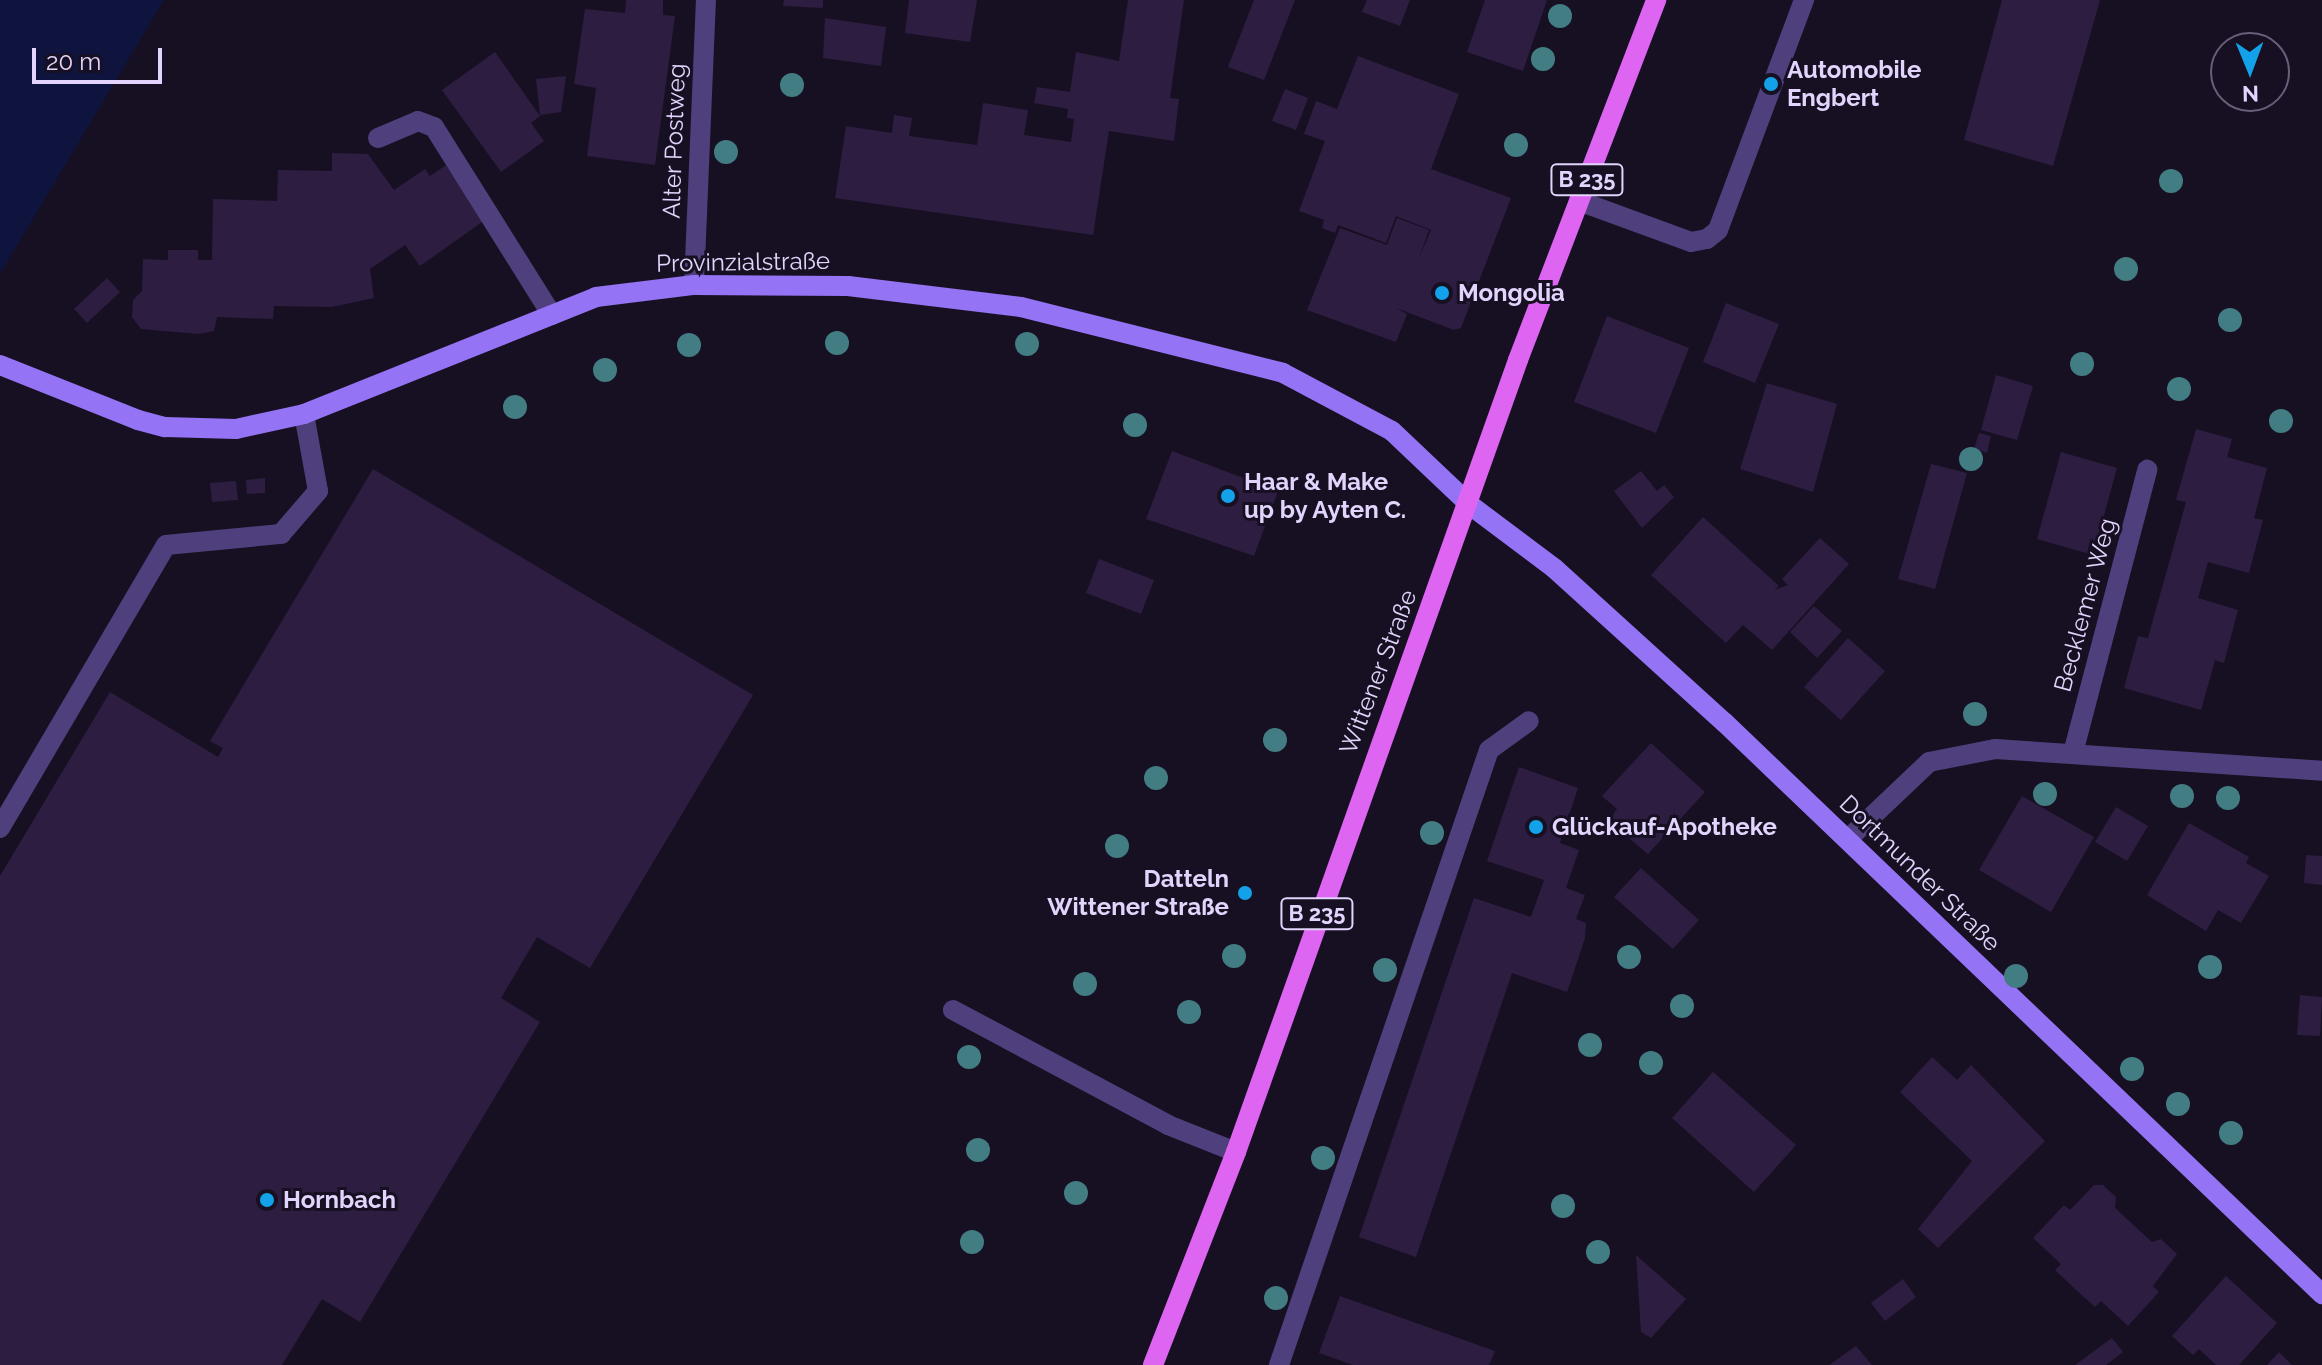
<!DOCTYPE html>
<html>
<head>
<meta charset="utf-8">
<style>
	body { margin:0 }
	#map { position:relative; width:2322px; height:1365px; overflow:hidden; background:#171022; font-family:Raleway,sans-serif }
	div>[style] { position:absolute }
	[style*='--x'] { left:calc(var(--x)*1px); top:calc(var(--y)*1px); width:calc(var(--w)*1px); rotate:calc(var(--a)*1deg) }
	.water>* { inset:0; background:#0e143d }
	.building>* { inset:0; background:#2d1d41 }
	.service>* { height:20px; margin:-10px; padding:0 10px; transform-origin:10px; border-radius:10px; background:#4f3f7d }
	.minor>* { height:20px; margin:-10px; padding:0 10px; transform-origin:10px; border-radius:10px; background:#4f3f7d }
	.secondary>* { height:20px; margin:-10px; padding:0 10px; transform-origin:10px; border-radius:10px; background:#9473f4 }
	.primary>* { height:20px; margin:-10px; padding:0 10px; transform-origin:10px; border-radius:10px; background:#de64f2 }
	.trees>* { width:24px; height:24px; margin:-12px; border-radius:50%; background:#427d83 }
	.dots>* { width:22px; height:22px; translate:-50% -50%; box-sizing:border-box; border:4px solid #171022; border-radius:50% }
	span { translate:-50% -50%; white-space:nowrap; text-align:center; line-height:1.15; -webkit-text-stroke:6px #171022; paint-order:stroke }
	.shield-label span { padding:2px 6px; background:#171022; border:2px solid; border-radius:6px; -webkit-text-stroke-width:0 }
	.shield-label { font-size:22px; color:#e2d4fc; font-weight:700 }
	.poi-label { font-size:24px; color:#e2d4fc; font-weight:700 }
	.left { translate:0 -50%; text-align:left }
	.right { translate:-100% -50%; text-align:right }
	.street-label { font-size:24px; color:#e2d4fc }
	.north { position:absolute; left:2210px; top:32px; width:80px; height:80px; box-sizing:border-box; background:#171022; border:2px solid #685e79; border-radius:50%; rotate:179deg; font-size:22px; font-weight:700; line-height:32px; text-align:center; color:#e2d4fc }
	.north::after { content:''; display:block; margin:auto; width:28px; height:36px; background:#13a2e9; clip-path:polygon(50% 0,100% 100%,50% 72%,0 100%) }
	.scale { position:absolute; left:32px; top:48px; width:130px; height:36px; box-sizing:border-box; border:4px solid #e2d4fc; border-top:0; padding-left:10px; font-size:24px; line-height:28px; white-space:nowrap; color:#e2d4fc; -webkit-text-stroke:6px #171022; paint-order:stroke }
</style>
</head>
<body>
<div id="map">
	<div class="water">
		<i style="clip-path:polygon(0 0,164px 0,0 274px)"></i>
	</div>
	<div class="building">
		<i style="clip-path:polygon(626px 0,663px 0,663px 15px,675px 16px,655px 165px,587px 156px,596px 88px,574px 84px,585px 9px,625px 13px)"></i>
		<i style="clip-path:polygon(784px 0,823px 0,823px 8px,783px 6px)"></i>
		<i style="clip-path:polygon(909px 0,977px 0,970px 42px,905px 33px)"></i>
		<i style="clip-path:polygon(1128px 0,1184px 0,1170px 98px,1179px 99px,1174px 141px,1109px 131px,1093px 235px,835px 198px,846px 126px,892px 133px,894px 115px,912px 118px,909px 136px,977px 145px,983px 103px,1028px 110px,1024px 135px,1071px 142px,1074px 119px,1067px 118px,1068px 109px,1034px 103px,1037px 87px,1070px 92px,1076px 52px,1119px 61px)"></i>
		<i style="clip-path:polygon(1254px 0,1295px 0,1264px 80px,1228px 67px)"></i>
		<i style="clip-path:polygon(1367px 0,1410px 0,1400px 26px,1362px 12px)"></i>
		<i style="clip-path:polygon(1485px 0,1547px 0,1523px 71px,1467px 52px)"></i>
		<i style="clip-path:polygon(2002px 0,2100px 0,2053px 166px,1964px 140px)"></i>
		<i style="clip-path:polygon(825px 18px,886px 27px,881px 66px,823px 58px)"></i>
		<i style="clip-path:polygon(495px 52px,540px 116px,531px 123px,544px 141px,501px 172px,442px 90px)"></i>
		<i style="clip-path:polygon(1358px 56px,1459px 94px,1431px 169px,1511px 198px,1461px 328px,1454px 330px,1396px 308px,1407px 314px,1396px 342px,1307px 310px,1340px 228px,1387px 245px,1397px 218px,1429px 230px,1419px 258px,1431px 230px,1396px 216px,1386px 243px,1338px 225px,1335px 233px,1322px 228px,1324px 220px,1299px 211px,1325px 141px,1304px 134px,1316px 101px,1337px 109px)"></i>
		<i style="clip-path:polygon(566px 76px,561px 112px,540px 115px,536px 79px)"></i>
		<i style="clip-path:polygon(1285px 89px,1308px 98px,1296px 130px,1272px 121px)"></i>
		<i style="clip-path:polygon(332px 153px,368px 154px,394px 190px,425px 169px,430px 176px,446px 165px,485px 220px,420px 266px,405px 245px,370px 269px,374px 298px,332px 307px,274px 306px,273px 319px,217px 317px,214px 331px,198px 334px,141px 329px,132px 317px,133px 300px,142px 291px,143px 259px,168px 260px,168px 250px,198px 250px,198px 260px,212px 260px,213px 199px,277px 201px,278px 170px,332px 171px)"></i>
		<i style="clip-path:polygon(107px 278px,120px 292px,87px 323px,74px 309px)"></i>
		<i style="clip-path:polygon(1726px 303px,1779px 324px,1755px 383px,1703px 362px)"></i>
		<i style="clip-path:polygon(1607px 316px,1689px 348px,1656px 433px,1574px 402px)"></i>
		<i style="clip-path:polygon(1996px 375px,2033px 386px,2017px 440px,1981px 430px)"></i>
		<i style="clip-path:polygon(1767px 383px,1837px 404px,1813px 492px,1740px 469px)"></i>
		<i style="clip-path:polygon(2196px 429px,2232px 439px,2227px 457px,2267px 468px,2254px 518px,2263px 520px,2249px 573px,2208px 562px,2198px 598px,2238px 610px,2224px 663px,2215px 660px,2201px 710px,2124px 688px,2138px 636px,2148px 638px,2186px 502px,2176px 500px)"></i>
		<i style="clip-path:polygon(1979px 433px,1991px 436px,1987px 453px,1974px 449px)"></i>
		<i style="clip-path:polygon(1172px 451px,1278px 491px,1254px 556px,1146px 519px)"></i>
		<i style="clip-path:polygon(2061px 452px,2117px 468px,2093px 555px,2037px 539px)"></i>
		<i style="clip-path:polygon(1931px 464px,1967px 473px,1935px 589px,1898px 579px)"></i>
		<i style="clip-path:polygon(373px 469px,753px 695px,590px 968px,537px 937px,501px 998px,540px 1022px,360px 1322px,322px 1299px,282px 1365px,0 1365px,0 876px,110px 692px,218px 757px,223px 748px,210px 741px)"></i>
		<i style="clip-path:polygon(1641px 471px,1657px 491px,1664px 485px,1674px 497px,1642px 528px,1614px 491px)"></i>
		<i style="clip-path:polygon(265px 478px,265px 493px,247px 494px,246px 480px)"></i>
		<i style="clip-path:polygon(236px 481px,238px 500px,212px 502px,210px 483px)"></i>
		<i style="clip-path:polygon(1703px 517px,1779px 586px,1774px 590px,1788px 585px,1782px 579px,1820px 538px,1849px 564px,1772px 650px,1743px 625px,1726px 643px,1651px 575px)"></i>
		<i style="clip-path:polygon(1099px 559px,1154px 580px,1141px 614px,1086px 593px)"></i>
		<i style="clip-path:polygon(1814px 606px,1842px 631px,1817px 658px,1790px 632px)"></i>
		<i style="clip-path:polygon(1848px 638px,1885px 671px,1841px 720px,1804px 687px)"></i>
		<i style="clip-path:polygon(1651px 743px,1705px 792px,1648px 854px,1625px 835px,1629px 832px,1611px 817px,1617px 809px,1602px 796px)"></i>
		<i style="clip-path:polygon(1519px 767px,1578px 788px,1560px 843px,1579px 850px,1566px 888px,1585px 895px,1576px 919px,1586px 923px,1585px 938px,1567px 992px,1512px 973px,1416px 1257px,1359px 1237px,1474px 898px,1531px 917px,1544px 880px,1487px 861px)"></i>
		<i style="clip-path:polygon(2022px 796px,2094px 837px,2051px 912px,1979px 870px)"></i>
		<i style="clip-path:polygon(2116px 807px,2148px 826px,2127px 861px,2095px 842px)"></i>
		<i style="clip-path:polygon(2189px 823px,2249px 857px,2246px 863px,2269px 876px,2241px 923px,2218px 910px,2206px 931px,2147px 895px)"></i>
		<i style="clip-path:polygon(2306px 855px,2322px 856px,2322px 885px,2304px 883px)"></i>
		<i style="clip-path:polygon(1641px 868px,1699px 920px,1673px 949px,1614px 897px)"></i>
		<i style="clip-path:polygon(2300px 995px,2322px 997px,2320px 1036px,2297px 1035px)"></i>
		<i style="clip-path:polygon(1932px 1057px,1957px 1080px,1971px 1065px,2045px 1141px,1938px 1248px,1918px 1229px,1972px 1161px,1900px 1092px)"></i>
		<i style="clip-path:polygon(1713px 1072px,1796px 1145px,1754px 1192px,1672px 1118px)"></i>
		<i style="clip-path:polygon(2094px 1185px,2103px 1185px,2116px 1197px,2115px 1208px,2152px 1242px,2161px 1239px,2177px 1254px,2153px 1286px,2159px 1292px,2128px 1326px,2101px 1301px,2095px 1307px,2075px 1289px,2055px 1270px,2061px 1264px,2033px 1238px,2064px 1205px,2070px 1210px)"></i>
		<i style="clip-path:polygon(1636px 1255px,1686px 1299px,1651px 1338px,1641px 1332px)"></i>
		<i style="clip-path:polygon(2226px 1276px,2277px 1323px,2239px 1365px,2216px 1365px,2199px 1349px,2193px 1355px,2172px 1336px)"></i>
		<i style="clip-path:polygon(1903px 1279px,1916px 1297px,1885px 1321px,1871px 1303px)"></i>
		<i style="clip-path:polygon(1340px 1296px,1495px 1351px,1489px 1365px,1353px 1365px,1319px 1353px)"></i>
		<i style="clip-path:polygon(2112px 1338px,2123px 1352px,2106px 1365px,2075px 1365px)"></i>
		<i style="clip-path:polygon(1856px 1346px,1872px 1365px,1829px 1365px)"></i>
		<i style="clip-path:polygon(2279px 1352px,2292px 1365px,2267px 1365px)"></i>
	</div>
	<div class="service">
		<i style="--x:378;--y:138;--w:43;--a:-23"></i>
		<i style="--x:418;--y:121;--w:17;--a:21"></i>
		<i style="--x:434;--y:127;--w:222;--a:57.9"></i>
		<i style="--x:1579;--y:201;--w:119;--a:20.1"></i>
		<i style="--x:1691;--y:242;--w:16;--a:-11"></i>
		<i style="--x:1707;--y:239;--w:14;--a:-39"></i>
		<i style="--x:1718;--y:230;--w:246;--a:-69.5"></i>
		<i style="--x:0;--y:828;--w:328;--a:-59.6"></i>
		<i style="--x:166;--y:545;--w:116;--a:-5.5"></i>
		<i style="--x:281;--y:534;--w:57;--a:-49.3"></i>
		<i style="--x:318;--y:491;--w:78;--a:-100.3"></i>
		<i style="--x:953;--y:1010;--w:244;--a:28.1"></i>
		<i style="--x:1168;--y:1125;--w:73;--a:21.7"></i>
	</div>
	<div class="minor">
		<i style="--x:694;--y:285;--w:285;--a:-87.6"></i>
		<i style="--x:2073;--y:753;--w:293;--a:-75.3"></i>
		<i style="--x:1848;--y:839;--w:112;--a:-43.5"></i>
		<i style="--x:1929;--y:762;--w:67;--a:-11.1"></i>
		<i style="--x:1995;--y:749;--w:328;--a:3.8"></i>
		<i style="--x:1279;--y:1365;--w:650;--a:-71.15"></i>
		<i style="--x:1489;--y:750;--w:49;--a:-35.9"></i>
	</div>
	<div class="secondary">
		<i style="--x:0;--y:365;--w:149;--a:21.7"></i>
		<i style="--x:138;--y:420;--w:28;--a:15"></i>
		<i style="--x:165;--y:427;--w:71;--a:1.6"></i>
		<i style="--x:236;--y:429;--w:70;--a:-12.4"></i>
		<i style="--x:304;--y:414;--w:315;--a:-21.8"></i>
		<i style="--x:596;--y:297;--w:99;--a:-7"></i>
		<i style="--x:694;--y:285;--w:154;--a:0.4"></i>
		<i style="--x:848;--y:286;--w:174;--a:6.9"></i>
		<i style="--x:1021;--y:307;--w:270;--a:14.1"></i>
		<i style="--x:1283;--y:373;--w:123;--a:28"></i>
		<i style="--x:1392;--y:431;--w:108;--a:43.5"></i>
		<i style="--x:1470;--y:505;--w:105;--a:36.9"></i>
		<i style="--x:1554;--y:568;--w:229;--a:42.2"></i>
		<i style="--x:1724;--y:722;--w:828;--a:43.73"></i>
	</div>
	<div class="primary">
		<i style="--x:1153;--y:1365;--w:229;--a:-68.7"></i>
		<i style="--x:1236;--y:1152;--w:841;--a:-70.4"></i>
		<i style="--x:1518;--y:360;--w:386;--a:-69"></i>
	</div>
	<div class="trees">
		<i style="left:1560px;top:16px"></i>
		<i style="left:1543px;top:59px"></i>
		<i style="left:792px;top:85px"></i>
		<i style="left:1516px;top:145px"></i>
		<i style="left:726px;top:152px"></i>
		<i style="left:2171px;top:181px"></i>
		<i style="left:2126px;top:269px"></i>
		<i style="left:2230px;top:320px"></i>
		<i style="left:837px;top:343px"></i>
		<i style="left:1027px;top:344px"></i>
		<i style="left:689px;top:345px"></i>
		<i style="left:2082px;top:364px"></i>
		<i style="left:605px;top:370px"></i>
		<i style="left:2179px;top:389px"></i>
		<i style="left:515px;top:407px"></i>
		<i style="left:2281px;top:421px"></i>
		<i style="left:1135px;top:425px"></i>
		<i style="left:1971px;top:459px"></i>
		<i style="left:1975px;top:714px"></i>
		<i style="left:1275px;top:740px"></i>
		<i style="left:1156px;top:778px"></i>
		<i style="left:2045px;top:794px"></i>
		<i style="left:2182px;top:796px"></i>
		<i style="left:2228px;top:798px"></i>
		<i style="left:1432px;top:833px"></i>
		<i style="left:1117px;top:846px"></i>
		<i style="left:1234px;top:956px"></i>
		<i style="left:1629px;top:957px"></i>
		<i style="left:2210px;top:967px"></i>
		<i style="left:1385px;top:970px"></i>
		<i style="left:2016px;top:976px"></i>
		<i style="left:1085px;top:984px"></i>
		<i style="left:1682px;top:1006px"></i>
		<i style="left:1189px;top:1012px"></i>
		<i style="left:1590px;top:1045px"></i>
		<i style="left:969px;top:1057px"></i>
		<i style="left:1651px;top:1063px"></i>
		<i style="left:2132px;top:1069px"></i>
		<i style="left:2178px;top:1104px"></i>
		<i style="left:2231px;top:1133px"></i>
		<i style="left:978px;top:1150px"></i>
		<i style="left:1323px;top:1158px"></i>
		<i style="left:1076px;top:1193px"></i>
		<i style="left:1563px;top:1206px"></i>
		<i style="left:972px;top:1242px"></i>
		<i style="left:1598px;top:1252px"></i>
		<i style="left:1276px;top:1298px"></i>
	</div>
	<div class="dots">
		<i style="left:1771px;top:84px;background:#13a2e9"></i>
		<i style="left:1442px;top:293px;background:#13a2e9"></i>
		<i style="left:1228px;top:496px;background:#13a2e9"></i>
		<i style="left:1536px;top:827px;background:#13a2e9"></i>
		<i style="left:1245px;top:893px;background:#13a2e9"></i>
		<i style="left:267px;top:1200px;background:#13a2e9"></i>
	</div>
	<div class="shield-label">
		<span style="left:1587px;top:180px">B 235</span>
		<span style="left:1317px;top:914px">B 235</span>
	</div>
	<div class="poi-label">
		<span class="left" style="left:1787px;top:84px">Automobile<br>Engbert</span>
		<span class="left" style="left:1458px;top:293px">Mongolia</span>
		<span class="left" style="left:1244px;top:496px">Haar &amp; Make<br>up by Ayten C.</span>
		<span class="left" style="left:1552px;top:827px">Glückauf-Apotheke</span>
		<span class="right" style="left:1229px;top:893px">Datteln<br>Wittener Straße</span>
		<span class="left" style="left:283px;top:1200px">Hornbach</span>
	</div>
	<div class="street-label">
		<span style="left:674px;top:141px;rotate:-88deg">Alter Postweg</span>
		<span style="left:743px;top:262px;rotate:-1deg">Provinzialstraße</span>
		<span style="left:2085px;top:605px;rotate:-75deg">Becklemer Weg</span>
		<span style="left:1378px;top:672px;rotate:-69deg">Wittener Straße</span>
		<span style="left:1920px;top:873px;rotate:44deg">Dortmunder Straße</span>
	</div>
	<div class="north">N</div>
	<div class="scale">20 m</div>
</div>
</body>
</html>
